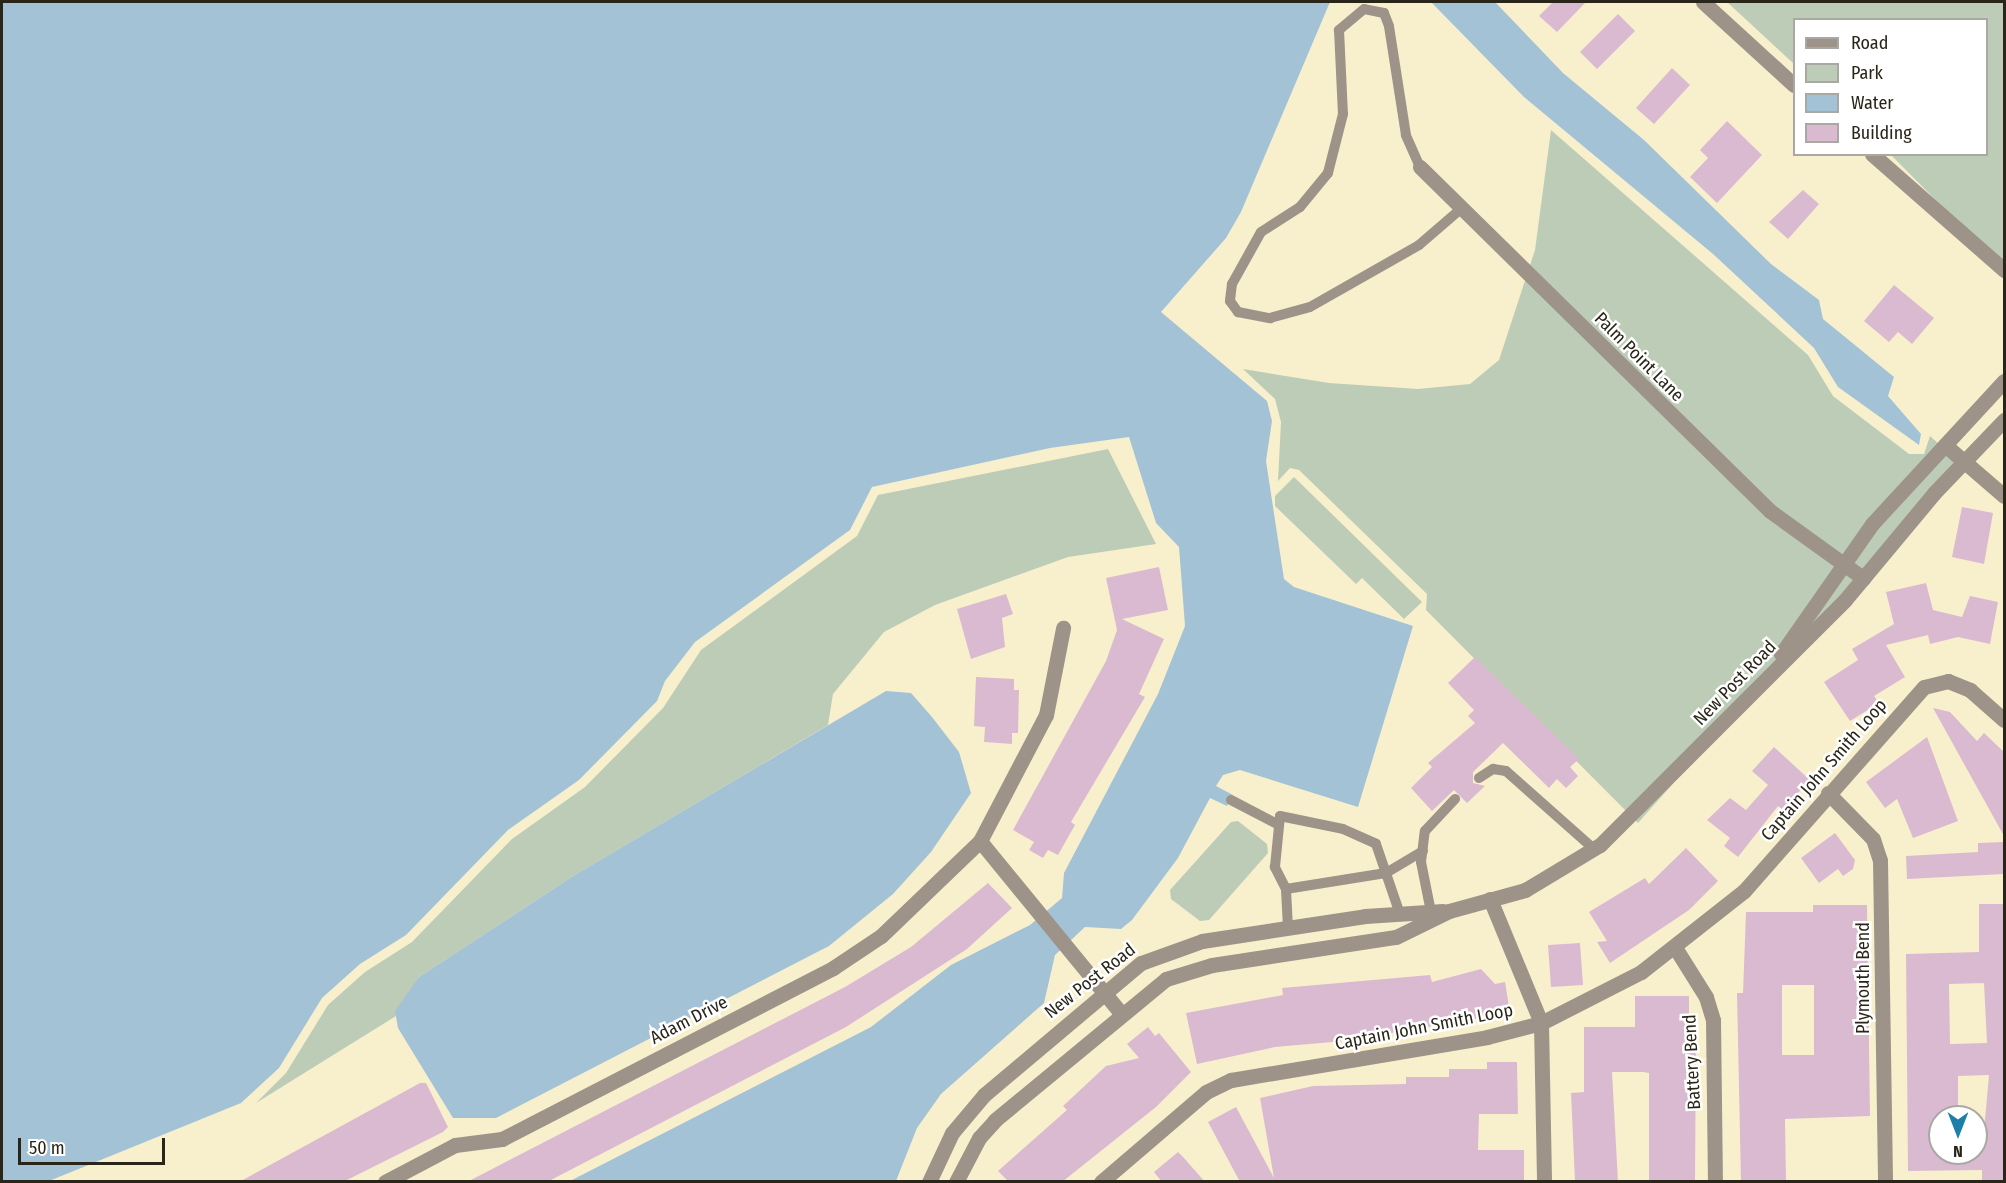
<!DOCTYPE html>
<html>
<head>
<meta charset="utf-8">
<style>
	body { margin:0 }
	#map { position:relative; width:2006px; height:1183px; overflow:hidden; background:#f8f0cd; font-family:"Fira Sans Condensed",sans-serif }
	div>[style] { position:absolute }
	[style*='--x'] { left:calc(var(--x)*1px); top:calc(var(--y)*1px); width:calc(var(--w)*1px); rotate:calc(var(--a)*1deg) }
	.green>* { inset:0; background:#bdccb7 }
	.water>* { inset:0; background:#a4c2d6 }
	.building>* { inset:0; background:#dabad1 }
	.service>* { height:10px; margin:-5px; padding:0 5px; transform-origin:5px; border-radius:5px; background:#9e9388 }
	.minor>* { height:15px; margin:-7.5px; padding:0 7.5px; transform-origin:7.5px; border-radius:7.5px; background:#9e9388 }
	span { translate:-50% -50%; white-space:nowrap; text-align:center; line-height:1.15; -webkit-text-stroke:5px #fff; paint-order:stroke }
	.street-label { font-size:18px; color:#292619 }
	.frame { position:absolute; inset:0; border:3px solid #292619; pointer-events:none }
	.legend { position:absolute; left:1793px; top:18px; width:195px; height:138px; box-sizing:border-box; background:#fff; border:2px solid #a9a8a3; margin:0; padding:8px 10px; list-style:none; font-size:18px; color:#292619 }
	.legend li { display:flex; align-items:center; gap:12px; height:30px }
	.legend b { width:30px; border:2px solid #a9a8a3 }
	.north { position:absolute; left:1928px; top:1105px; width:60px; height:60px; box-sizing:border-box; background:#fff; border:2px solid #a9a8a3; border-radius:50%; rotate:180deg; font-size:16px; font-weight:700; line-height:24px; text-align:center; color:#292619 }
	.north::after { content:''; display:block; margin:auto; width:21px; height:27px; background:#1c7faa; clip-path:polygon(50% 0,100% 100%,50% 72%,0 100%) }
	.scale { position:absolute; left:18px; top:1138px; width:147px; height:27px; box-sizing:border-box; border:3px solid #292619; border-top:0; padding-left:8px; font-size:18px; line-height:21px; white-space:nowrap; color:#292619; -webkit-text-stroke:4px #fff; paint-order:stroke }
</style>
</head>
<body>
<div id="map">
	<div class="green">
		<i style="clip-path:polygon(1727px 2px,2004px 2px,2004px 269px,1891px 155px,1986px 154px,1986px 20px,1794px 20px,1794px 64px)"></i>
		<i style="clip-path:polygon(1551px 130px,1808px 355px,1833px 396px,1909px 454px,1924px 454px,1930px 436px,1959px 462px,1638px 823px,1426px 610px,1427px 594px,1299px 470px,1290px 468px,1278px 481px,1281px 422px,1275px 399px,1243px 369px,1329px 383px,1418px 389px,1470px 384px,1499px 360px,1535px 250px)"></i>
		<i style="clip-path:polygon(1108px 449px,1156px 544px,1068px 557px,935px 605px,884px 632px,833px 694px,828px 725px,573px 876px,419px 977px,396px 1016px,256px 1103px,286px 1073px,328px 1005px,365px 972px,412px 942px,512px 839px,585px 787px,663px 708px,701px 650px,857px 536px,878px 495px)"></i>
		<i style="clip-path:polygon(1294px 477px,1422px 602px,1404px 619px,1362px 578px,1356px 584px,1275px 506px,1275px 496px)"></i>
		<i style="clip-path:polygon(1238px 821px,1267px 844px,1268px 853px,1209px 920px,1200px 921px,1171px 899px,1170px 890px,1231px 822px)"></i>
	</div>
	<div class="water">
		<i style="clip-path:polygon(2px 2px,1330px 2px,1241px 212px,1226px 238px,1161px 312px,1267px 401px,1272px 421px,1266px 461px,1284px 579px,1294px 587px,1413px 626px,1358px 807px,1240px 770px,1223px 775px,1216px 786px,1233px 795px,1227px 806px,1210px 798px,1178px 858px,1132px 920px,1121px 929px,1085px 927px,1055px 955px,1044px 1003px,941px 1094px,917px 1128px,896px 1181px,570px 1181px,871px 1027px,951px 965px,1030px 925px,1062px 898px,1064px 873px,1158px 694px,1185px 626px,1179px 547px,1156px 523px,1129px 437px,1050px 448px,872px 487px,850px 530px,695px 642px,665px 681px,657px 701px,579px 780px,508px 830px,406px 935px,360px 964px,322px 998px,279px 1068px,241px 1103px,49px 1181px,2px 1182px)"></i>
		<i style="clip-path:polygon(1431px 2px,1495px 2px,1563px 73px,1644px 140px,1771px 264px,1819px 300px,1823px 319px,1894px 377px,1888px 396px,1921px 434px,1919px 445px,1838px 387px,1814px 348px,1713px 254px,1524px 97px)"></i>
		<i style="clip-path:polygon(886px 691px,911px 693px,932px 717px,959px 752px,971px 793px,931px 852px,893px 894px,829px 946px,496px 1118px,453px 1118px,398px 1028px,395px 1011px,419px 977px,573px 876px)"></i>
	</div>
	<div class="building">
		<i style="clip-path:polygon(1553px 2px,1586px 2px,1557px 32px,1539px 16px)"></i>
		<i style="clip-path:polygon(1618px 14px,1635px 31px,1597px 69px,1580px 52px)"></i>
		<i style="clip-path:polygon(1672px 68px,1690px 85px,1654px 124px,1636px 108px)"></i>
		<i style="clip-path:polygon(1727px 121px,1762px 155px,1717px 203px,1690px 177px,1708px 158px,1700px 150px)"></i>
		<i style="clip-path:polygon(1803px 190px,1819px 204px,1788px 239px,1769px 222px)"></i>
		<i style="clip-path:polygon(1894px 285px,1934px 318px,1912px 344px,1898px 332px,1889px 342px,1864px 321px)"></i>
		<i style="clip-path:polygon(1962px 507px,1993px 513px,1984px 564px,1952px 557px)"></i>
		<i style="clip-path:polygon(1159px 567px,1168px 610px,1122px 619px,1164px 639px,1139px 694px,1145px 697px,1071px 822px,1075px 825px,1058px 855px,1048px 850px,1043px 858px,1029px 850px,1034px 842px,1013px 830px,1106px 661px,1117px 630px,1106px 578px)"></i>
		<i style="clip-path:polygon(1926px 583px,1933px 610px,1962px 617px,1970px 596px,1998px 602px,1990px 644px,1958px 637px,1930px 644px,1928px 635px,1886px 645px,1905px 677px,1874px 696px,1879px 703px,1850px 721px,1824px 682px,1858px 660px,1852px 649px,1894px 624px,1886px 592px)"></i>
		<i style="clip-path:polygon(1006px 594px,1013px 614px,1002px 618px,1005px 647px,971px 659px,957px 609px)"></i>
		<i style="clip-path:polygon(1475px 657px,1579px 759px,1570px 767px,1578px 776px,1566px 788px,1557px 779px,1549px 788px,1503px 743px,1473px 772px,1473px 783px,1485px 786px,1467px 803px,1454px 790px,1432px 811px,1411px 788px,1432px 767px,1428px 763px,1475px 723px,1468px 716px,1474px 710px,1448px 683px)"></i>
		<i style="clip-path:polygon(976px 677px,1014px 679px,1014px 690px,1019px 690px,1018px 733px,1012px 733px,1012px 744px,984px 742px,985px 727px,974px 726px)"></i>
		<i style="clip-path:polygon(1933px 708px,1950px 712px,1977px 741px,1984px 733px,2004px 752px,2004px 836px)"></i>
		<i style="clip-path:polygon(1927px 737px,1958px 821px,1913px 838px,1897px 799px,1885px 808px,1866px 782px)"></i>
		<i style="clip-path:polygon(1774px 747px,1810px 780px,1782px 810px,1778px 806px,1738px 857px,1724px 846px,1730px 838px,1707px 820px,1730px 798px,1746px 810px,1768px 785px,1752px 771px)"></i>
		<i style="clip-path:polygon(1835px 833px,1855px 860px,1853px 869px,1843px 876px,1838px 869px,1819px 883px,1801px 858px)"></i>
		<i style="clip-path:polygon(2004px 842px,2004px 874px,1907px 879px,1906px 856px,1978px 852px,1978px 843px)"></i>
		<i style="clip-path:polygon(1686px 848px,1718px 881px,1689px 910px,1610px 963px,1597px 942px,1607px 941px,1589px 912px,1645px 878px,1649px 884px)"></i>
		<i style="clip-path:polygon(988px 883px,1012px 908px,967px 949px,846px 1027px,547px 1182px,467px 1182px,845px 987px,911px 947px)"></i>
		<i style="clip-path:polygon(evenodd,1979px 904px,2004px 904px,2004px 1182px,1982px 1182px,1982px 1170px,1908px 1171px,1906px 954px,1979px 952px,1979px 904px,1984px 983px,1987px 1043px,1950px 1044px,1949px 984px,1984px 983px,1979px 904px,1989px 1075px,1982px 1153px,1940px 1153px,1940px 1117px,1958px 1117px,1958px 1076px,1989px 1075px)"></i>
		<i style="clip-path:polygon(evenodd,1813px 905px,1867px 905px,1870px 1116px,1785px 1119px,1786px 1182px,1741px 1182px,1737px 993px,1743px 993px,1746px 912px,1813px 912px,1813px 905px,1782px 985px,1814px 985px,1814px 1055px,1782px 1055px,1782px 985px)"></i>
		<i style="clip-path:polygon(1580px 943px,1583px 985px,1551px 987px,1548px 945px)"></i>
		<i style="clip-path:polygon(1481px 969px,1495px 984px,1505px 982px,1510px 1013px,1344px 1041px,1275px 1047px,1197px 1064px,1186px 1013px,1283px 995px,1282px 988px,1430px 975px,1432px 982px)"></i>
		<i style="clip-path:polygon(1635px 996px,1689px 996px,1689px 1038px,1696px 1038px,1695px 1182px,1649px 1182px,1649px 1073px,1643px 1072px,1612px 1072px,1618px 1182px,1575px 1182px,1571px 1093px,1584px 1092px,1584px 1027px,1635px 1027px)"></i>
		<i style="clip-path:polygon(1148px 1027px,1155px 1036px,1159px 1033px,1191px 1072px,1156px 1107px,1062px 1182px,1009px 1182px,998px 1171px,1067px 1110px,1063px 1106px,1106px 1066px,1139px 1058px,1127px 1044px)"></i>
		<i style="clip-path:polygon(1487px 1062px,1517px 1062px,1518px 1114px,1479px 1114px,1478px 1150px,1524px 1150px,1524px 1182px,1240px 1182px,1208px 1122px,1236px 1107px,1274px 1178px,1260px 1098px,1313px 1086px,1406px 1084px,1406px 1077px,1449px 1077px,1449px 1069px,1487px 1069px)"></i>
		<i style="clip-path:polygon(420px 1083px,426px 1083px,448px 1127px,443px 1132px,343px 1182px,239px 1182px)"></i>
		<i style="clip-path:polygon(1178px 1152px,1184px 1158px,1205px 1182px,1162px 1182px,1154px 1172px)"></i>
	</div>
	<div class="service">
		<i style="--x:1420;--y:167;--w:35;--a:-114"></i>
		<i style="--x:1406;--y:135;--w:110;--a:-98.9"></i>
		<i style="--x:1389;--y:26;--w:14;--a:-111"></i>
		<i style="--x:1384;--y:13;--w:20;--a:-169"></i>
		<i style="--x:1364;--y:9;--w:33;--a:140"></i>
		<i style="--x:1339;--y:30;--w:84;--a:87.3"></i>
		<i style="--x:1343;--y:114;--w:61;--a:104.3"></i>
		<i style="--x:1328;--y:173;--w:44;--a:129.5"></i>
		<i style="--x:1300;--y:207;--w:46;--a:147.3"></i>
		<i style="--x:1261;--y:232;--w:60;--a:119.1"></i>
		<i style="--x:1232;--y:284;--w:17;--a:97"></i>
		<i style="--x:1230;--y:301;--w:14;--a:54"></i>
		<i style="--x:1238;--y:312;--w:33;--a:11"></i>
		<i style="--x:1270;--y:318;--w:41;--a:-15.4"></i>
		<i style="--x:1310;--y:307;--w:125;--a:-29.6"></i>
		<i style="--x:1419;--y:245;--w:57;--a:-40.7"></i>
		<i style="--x:1479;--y:778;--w:17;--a:-33"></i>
		<i style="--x:1493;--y:769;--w:13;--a:9"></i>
		<i style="--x:1506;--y:771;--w:118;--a:41.6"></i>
		<i style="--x:1231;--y:800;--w:54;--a:27.5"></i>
		<i style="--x:1286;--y:889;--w:101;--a:-9.1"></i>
		<i style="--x:1386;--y:873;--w:43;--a:-30.7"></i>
		<i style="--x:1431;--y:912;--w:51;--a:-101.3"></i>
		<i style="--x:1421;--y:862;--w:31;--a:-83"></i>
		<i style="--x:1425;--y:831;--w:44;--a:-46.8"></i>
		<i style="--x:1288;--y:928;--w:39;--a:-93"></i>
		<i style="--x:1286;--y:889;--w:25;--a:-117"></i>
		<i style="--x:1275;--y:867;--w:51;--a:-84.4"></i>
		<i style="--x:1280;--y:816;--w:64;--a:11.7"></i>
		<i style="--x:1343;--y:829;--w:36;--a:24"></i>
		<i style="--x:1376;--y:844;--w:74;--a:71.1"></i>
	</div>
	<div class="minor">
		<i style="--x:1703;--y:2;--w:123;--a:42.4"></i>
		<i style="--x:1872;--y:154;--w:176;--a:41.3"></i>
		<i style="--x:1420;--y:167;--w:491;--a:44.5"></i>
		<i style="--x:1770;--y:511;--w:115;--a:35.8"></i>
		<i style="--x:1945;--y:445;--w:78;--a:40.8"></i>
		<i style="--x:1781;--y:654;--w:159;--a:-55"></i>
		<i style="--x:1872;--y:524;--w:195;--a:-47.3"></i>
		<i style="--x:1828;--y:793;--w:64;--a:45.6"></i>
		<i style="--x:1873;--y:839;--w:22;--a:72"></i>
		<i style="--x:1880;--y:860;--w:322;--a:89.1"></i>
		<i style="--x:980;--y:841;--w:222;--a:50.7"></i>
		<i style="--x:1490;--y:899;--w:134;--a:67.6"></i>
		<i style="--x:1541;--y:1023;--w:159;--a:88.9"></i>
		<i style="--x:1676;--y:949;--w:57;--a:58"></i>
		<i style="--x:1706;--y:997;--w:24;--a:73"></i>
		<i style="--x:1713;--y:1020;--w:162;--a:89.3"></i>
		<i style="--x:385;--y:1182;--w:79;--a:-27.9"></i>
		<i style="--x:455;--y:1145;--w:47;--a:-7.3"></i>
		<i style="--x:502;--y:1139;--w:373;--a:-27.3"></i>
		<i style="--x:833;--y:968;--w:58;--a:-33.7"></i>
		<i style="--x:881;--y:936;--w:137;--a:-43.8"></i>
		<i style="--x:980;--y:841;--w:142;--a:-62.4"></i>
		<i style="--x:1046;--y:715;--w:89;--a:-78.9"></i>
		<i style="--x:929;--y:1182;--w:54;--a:-64.9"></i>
		<i style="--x:952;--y:1133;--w:50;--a:-49.9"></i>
		<i style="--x:984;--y:1095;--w:205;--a:-40.1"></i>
		<i style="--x:1141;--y:963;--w:65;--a:-19.8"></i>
		<i style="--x:1202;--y:941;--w:165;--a:-8.7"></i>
		<i style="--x:1365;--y:916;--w:78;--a:-3.7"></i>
		<i style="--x:956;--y:1182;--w:50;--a:-62.4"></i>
		<i style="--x:979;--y:1138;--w:24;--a:-48"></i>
		<i style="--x:995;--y:1120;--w:222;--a:-39.5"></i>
		<i style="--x:1166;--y:979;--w:48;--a:-16.9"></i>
		<i style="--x:1212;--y:965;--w:186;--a:-8.7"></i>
		<i style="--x:1396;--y:937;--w:59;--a:-26.1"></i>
		<i style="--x:1449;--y:911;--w:79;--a:-15.4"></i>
		<i style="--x:1525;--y:890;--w:87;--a:-31"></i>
		<i style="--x:1600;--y:845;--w:346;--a:-45"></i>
		<i style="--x:1845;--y:600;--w:139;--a:-50.2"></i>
		<i style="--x:1934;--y:493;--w:101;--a:-46.2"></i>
		<i style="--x:1101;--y:1182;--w:138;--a:-40.6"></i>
		<i style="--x:1206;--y:1092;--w:28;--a:-26"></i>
		<i style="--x:1231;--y:1080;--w:260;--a:-9.5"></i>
		<i style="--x:1487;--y:1037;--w:56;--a:-14.5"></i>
		<i style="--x:1541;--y:1023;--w:112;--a:-27"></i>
		<i style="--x:1641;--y:972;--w:131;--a:-38.2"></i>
		<i style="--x:1744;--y:891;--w:272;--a:-48.6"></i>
		<i style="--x:1924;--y:687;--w:25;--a:-14"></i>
		<i style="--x:1948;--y:681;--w:24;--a:22"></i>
		<i style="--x:1970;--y:690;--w:45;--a:41.4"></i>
	</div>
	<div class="street-label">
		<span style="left:1639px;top:357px;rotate:45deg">Palm Point Lane</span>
		<span style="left:1735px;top:683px;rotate:-46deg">New Post Road</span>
		<span style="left:1824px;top:770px;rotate:-49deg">Captain John Smith Loop</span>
		<span style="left:1863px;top:978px;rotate:-90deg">Plymouth Bend</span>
		<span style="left:1090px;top:981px;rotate:-38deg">New Post Road</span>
		<span style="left:689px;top:1020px;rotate:-27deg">Adam Drive</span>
		<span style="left:1424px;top:1027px;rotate:-11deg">Captain John Smith Loop</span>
		<span style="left:1692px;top:1062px;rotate:-93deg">Battery Bend</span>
	</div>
	<div class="frame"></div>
	<ul class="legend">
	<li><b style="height:8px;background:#9e9388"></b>Road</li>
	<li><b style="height:16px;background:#bdccb7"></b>Park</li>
	<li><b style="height:16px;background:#a4c2d6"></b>Water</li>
	<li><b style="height:16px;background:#dabad1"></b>Building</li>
	</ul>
	<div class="north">N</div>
	<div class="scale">50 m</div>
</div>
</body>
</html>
